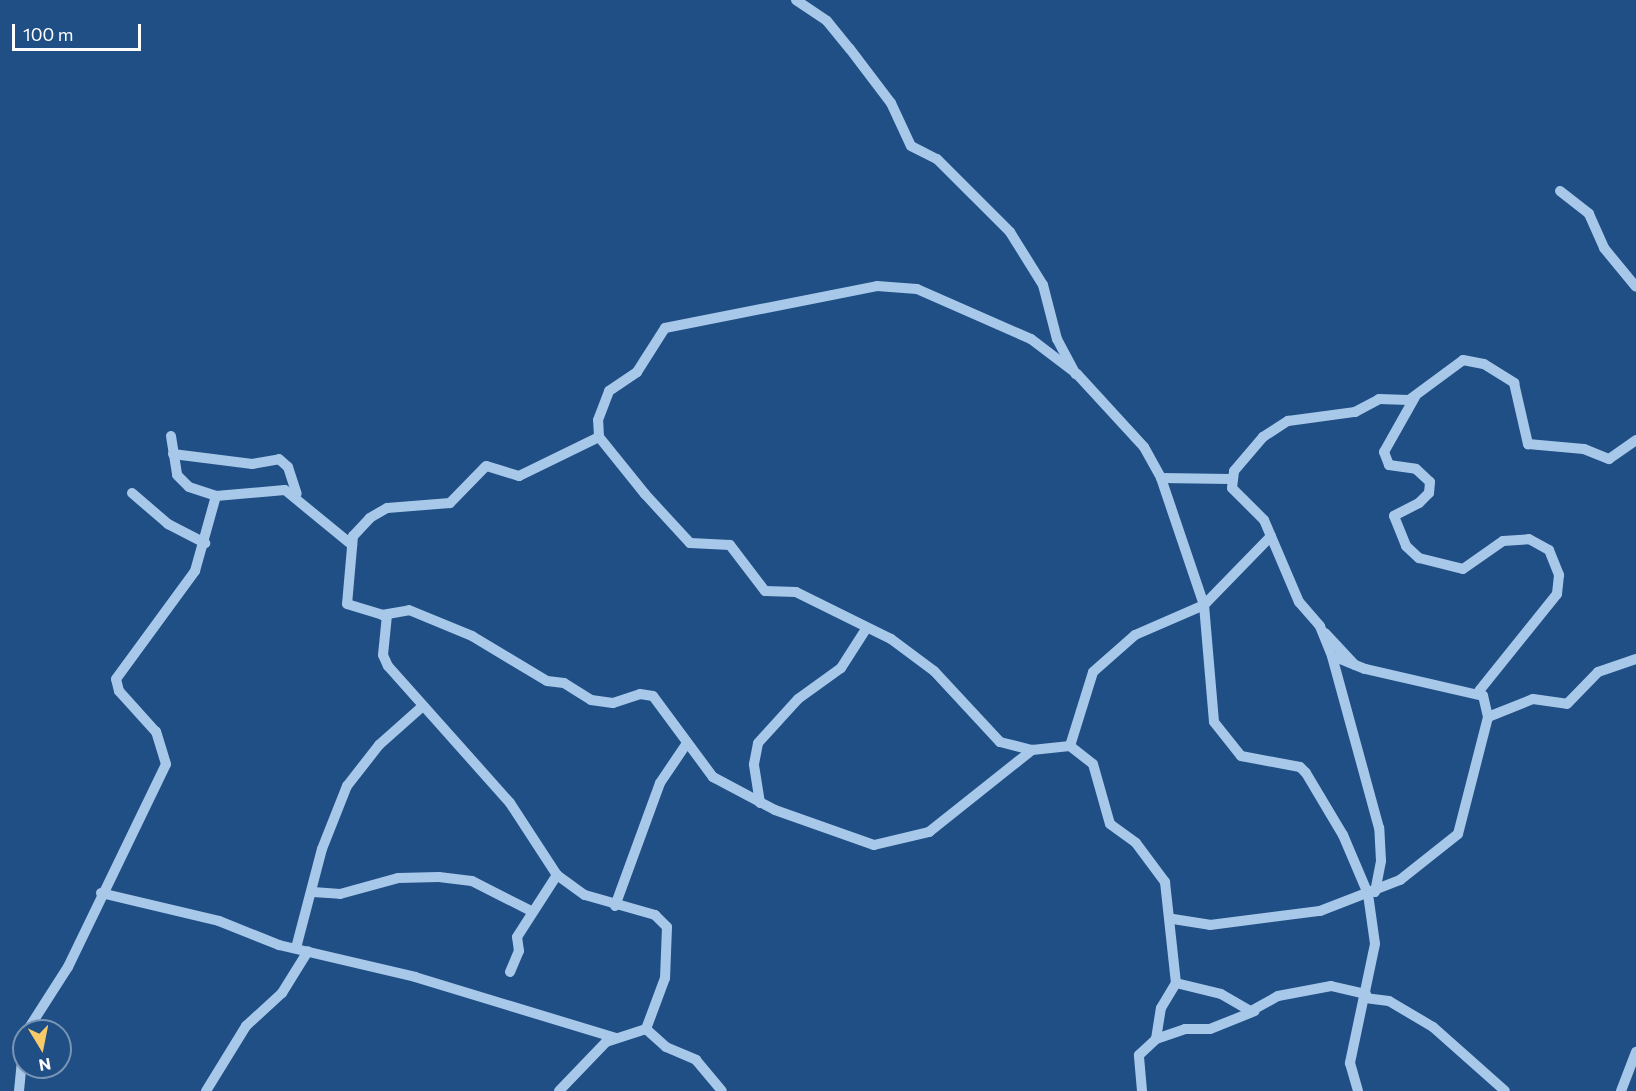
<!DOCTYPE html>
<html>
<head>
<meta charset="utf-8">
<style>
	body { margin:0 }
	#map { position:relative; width:1636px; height:1091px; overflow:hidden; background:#1f4f85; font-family:Commissioner,sans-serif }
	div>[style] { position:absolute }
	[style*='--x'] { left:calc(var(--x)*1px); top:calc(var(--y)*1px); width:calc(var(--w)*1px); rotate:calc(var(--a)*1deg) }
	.minor>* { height:10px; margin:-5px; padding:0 5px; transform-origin:5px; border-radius:5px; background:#a8c8ea }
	span { translate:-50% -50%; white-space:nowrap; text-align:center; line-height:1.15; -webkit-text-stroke:6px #1f4f85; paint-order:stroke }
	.north { position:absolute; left:12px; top:1019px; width:60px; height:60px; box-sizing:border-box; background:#1f4f85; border:2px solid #7995b6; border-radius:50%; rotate:170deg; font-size:16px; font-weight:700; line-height:24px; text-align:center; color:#fff }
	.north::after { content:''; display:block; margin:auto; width:21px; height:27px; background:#f8ca68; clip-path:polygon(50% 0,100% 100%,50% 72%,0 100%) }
	.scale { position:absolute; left:12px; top:24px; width:129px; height:27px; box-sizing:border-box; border:3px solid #fff; border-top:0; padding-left:8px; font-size:18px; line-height:21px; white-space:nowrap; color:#fff; -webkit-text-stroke:4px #1f4f85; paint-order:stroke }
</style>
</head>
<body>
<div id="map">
	<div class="minor">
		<i style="--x:796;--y:0;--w:37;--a:34"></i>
		<i style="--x:827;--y:21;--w:36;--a:51"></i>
		<i style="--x:850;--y:49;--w:68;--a:52.8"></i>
		<i style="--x:891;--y:103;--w:47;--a:65.1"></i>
		<i style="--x:911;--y:146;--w:29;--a:27"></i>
		<i style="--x:937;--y:159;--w:103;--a:45"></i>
		<i style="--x:1010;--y:232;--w:62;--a:58.1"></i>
		<i style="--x:1043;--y:285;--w:56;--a:75.5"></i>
		<i style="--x:1057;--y:339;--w:40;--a:62"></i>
		<i style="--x:1560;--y:191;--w:37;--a:38"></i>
		<i style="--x:1589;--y:214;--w:37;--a:66"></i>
		<i style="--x:1604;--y:248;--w:50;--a:50.6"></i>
		<i style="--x:1415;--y:397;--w:63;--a:119.4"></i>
		<i style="--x:1384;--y:452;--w:14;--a:69"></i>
		<i style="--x:1389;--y:465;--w:27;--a:8"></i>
		<i style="--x:1416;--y:469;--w:19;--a:43"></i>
		<i style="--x:1430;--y:482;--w:11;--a:95"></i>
		<i style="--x:1429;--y:493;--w:14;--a:135"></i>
		<i style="--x:1419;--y:503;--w:28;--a:153"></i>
		<i style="--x:1394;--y:516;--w:32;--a:68"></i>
		<i style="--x:1406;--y:546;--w:18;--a:43"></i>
		<i style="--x:1419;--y:558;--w:45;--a:14"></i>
		<i style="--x:1463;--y:569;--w:49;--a:-35"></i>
		<i style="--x:1503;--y:541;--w:26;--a:-4"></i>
		<i style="--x:1529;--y:539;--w:23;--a:29"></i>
		<i style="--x:1549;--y:550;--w:27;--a:68"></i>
		<i style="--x:1559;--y:575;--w:19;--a:96"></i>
		<i style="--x:1557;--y:594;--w:124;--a:128.8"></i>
		<i style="--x:171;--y:436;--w:39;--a:81"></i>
		<i style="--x:177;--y:475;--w:17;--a:45"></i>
		<i style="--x:189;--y:487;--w:28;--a:18"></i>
		<i style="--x:216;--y:496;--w:69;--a:-5"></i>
		<i style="--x:285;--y:490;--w:87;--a:39.4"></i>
		<i style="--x:599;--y:437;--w:89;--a:154"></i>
		<i style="--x:519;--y:476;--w:34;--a:-163"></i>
		<i style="--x:486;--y:466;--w:52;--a:134.2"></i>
		<i style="--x:450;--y:503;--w:63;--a:175.5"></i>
		<i style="--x:387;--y:508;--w:20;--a:150"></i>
		<i style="--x:370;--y:518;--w:25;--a:133"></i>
		<i style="--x:353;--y:536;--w:68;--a:95"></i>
		<i style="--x:347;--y:604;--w:37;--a:17"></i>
		<i style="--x:382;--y:615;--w:27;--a:-10"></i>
		<i style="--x:409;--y:610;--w:68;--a:22.4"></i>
		<i style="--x:472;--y:636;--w:87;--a:31"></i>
		<i style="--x:547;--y:681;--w:17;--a:7"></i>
		<i style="--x:564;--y:683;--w:32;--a:32"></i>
		<i style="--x:591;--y:700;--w:22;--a:8"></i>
		<i style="--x:613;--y:703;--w:28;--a:-18"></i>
		<i style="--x:640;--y:694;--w:13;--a:9"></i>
		<i style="--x:653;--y:696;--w:101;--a:53.5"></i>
		<i style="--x:713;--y:777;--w:70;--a:28"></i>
		<i style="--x:775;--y:810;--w:105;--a:19.5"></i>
		<i style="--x:874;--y:845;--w:57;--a:-13.3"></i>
		<i style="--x:929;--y:832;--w:132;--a:-38.5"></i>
		<i style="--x:1032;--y:750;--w:38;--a:-6"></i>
		<i style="--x:1070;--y:746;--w:29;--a:38"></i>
		<i style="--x:1093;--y:764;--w:62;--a:74.2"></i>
		<i style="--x:1110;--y:824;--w:32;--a:36"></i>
		<i style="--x:1136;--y:843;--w:49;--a:53.4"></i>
		<i style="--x:1165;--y:882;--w:102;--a:83.8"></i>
		<i style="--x:1176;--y:983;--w:46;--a:13.7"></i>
		<i style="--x:1221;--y:994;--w:34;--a:30"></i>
		<i style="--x:1251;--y:1011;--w:31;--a:-29"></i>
		<i style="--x:1278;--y:996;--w:54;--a:-10.7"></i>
		<i style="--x:1331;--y:986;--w:36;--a:13"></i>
		<i style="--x:173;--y:454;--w:80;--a:7.2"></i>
		<i style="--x:252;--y:464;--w:27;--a:-10"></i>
		<i style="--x:279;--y:459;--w:12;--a:42"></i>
		<i style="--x:288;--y:467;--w:28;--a:72"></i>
		<i style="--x:1161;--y:478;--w:69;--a:0.8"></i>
		<i style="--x:132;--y:493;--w:48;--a:40.7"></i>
		<i style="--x:168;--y:524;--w:42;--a:27.2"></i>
		<i style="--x:387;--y:615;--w:40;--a:95.7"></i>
		<i style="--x:383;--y:655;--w:12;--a:66"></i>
		<i style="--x:388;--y:666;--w:183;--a:48.3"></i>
		<i style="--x:510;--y:803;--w:86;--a:56.9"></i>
		<i style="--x:557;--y:875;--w:34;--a:36"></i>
		<i style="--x:585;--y:895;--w:73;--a:15.9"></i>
		<i style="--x:655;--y:915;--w:17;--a:45"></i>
		<i style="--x:667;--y:927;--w:51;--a:92.2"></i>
		<i style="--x:665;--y:978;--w:54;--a:110.4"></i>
		<i style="--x:646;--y:1029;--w:27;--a:42"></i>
		<i style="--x:666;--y:1047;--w:33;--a:23"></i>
		<i style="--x:696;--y:1060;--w:40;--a:50"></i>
		<i style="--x:1325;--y:633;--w:44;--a:46.8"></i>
		<i style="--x:1488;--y:717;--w:48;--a:-21.8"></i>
		<i style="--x:1533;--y:699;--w:34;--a:8"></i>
		<i style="--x:1567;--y:704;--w:45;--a:-45.9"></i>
		<i style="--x:1598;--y:672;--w:40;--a:-18.9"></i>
		<i style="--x:1070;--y:746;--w:77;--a:-72.7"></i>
		<i style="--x:1093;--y:672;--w:56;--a:-41.4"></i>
		<i style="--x:1135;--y:635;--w:75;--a:-23.5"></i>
		<i style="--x:1204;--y:605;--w:96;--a:-45.8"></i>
		<i style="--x:1032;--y:750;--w:33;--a:-166"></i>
		<i style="--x:1000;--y:742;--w:97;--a:-132.9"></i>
		<i style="--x:934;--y:671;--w:54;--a:-143.3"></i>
		<i style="--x:891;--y:639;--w:106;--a:-153.7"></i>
		<i style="--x:796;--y:592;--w:31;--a:-178"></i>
		<i style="--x:765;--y:591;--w:58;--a:-127.3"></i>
		<i style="--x:730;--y:545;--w:40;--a:-177.1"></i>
		<i style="--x:690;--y:543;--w:67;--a:-132.6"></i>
		<i style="--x:645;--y:494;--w:73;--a:-128.9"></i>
		<i style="--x:599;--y:437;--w:17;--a:-93"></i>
		<i style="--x:598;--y:420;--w:31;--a:-69"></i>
		<i style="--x:609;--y:391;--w:34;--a:-34"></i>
		<i style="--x:637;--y:372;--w:52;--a:-57.5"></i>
		<i style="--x:665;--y:328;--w:216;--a:-11.2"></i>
		<i style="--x:877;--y:286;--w:40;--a:4.3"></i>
		<i style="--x:917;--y:289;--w:124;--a:23.7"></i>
		<i style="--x:1031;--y:339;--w:58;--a:37.3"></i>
		<i style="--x:1077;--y:374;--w:99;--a:47.5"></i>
		<i style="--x:1144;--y:447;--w:35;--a:61"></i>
		<i style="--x:1161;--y:478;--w:134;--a:71.3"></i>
		<i style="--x:1204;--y:605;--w:117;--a:85.1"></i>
		<i style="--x:1214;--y:722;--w:43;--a:51.5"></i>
		<i style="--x:1241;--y:756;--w:60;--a:10.6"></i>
		<i style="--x:1300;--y:767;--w:8;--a:45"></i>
		<i style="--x:1306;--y:773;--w:72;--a:59.2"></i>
		<i style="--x:1343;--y:835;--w:64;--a:67"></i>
		<i style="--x:1368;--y:894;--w:50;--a:82"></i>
		<i style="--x:1375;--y:944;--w:122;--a:101.9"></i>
		<i style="--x:1350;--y:1063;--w:29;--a:74"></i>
		<i style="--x:760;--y:803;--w:39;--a:-99"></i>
		<i style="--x:754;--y:764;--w:21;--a:-79"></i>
		<i style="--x:758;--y:743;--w:59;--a:-47.7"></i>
		<i style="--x:798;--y:699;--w:53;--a:-35.8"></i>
		<i style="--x:841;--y:668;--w:46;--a:-57.3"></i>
		<i style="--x:313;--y:892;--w:27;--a:4"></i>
		<i style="--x:340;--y:894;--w:60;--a:-15.4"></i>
		<i style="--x:398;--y:878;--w:41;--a:-1.4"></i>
		<i style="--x:439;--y:877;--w:33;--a:7"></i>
		<i style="--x:472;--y:881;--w:68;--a:26.9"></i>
		<i style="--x:1375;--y:892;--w:32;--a:-79"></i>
		<i style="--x:1381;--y:861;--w:33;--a:-93"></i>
		<i style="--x:1379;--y:828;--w:178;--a:-105.3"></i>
		<i style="--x:1332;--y:656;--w:32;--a:-112"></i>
		<i style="--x:1320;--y:626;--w:32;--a:-131"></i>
		<i style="--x:1299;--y:602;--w:89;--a:-113.1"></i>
		<i style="--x:1264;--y:520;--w:45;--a:-135"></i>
		<i style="--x:1232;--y:488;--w:17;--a:-83"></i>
		<i style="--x:1234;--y:471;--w:45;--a:-49.5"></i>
		<i style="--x:1263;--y:437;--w:30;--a:-33"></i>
		<i style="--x:1288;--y:421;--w:68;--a:-7.7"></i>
		<i style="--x:1355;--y:412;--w:27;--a:-28"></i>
		<i style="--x:1379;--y:399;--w:30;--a:2"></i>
		<i style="--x:1409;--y:400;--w:67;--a:-36.5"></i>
		<i style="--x:1463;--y:360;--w:21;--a:11"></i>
		<i style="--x:1484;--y:364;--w:36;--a:32"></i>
		<i style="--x:1514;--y:383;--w:63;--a:77.1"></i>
		<i style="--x:1528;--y:444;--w:56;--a:5.1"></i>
		<i style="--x:1584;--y:449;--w:27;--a:22"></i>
		<i style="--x:1609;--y:459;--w:33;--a:-35"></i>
		<i style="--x:101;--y:893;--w:121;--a:13.3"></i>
		<i style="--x:219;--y:921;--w:65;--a:21.8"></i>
		<i style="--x:279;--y:945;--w:140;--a:13.2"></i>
		<i style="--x:415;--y:977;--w:210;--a:16.9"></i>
		<i style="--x:615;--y:906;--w:131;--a:-69.9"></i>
		<i style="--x:660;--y:783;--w:45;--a:-56"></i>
		<i style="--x:1173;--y:919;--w:37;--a:9"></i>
		<i style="--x:1210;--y:925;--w:111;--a:-7.3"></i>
		<i style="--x:1320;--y:911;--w:86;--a:-21.2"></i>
		<i style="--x:1400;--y:880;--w:74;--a:-38.4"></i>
		<i style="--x:1458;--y:834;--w:121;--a:-75.6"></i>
		<i style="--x:1488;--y:717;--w:22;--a:-103"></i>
		<i style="--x:1483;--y:696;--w:121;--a:-167.1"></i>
		<i style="--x:1365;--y:669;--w:35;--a:-158"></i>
		<i style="--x:296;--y:948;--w:102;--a:-75.3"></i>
		<i style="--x:322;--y:849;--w:68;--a:-68.4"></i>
		<i style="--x:347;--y:786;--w:52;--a:-52"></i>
		<i style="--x:379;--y:745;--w:59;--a:-41.6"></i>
		<i style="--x:510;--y:972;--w:23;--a:-67"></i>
		<i style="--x:519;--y:951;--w:14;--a:-98"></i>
		<i style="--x:517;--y:937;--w:74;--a:-57.2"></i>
		<i style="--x:1365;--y:998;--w:24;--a:7"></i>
		<i style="--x:1389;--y:1001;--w:51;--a:30.6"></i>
		<i style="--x:1433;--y:1027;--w:96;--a:41.6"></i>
		<i style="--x:27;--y:1031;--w:76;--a:-57.4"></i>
		<i style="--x:68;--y:967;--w:225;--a:-64.2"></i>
		<i style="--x:166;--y:764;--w:34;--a:-107"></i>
		<i style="--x:156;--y:732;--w:55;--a:-132.1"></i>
		<i style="--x:119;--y:691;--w:12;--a:-104"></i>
		<i style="--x:116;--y:679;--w:134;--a:-53.8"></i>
		<i style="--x:195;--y:571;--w:78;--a:-74.4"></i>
		<i style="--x:1156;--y:1039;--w:31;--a:-19"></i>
		<i style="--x:1185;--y:1029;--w:25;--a:0"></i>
		<i style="--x:1210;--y:1029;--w:48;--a:-21.8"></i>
		<i style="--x:19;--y:1091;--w:51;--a:-84.4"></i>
		<i style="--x:206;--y:1091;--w:76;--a:-58.4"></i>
		<i style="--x:246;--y:1026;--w:49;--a:-42.5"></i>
		<i style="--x:282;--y:993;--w:49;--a:-58.2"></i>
		<i style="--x:559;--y:1091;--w:68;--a:-46.2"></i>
		<i style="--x:606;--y:1042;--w:42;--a:-18"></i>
		<i style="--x:1142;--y:1091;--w:36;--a:-95"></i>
		<i style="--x:1139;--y:1055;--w:23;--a:-43"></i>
		<i style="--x:1156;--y:1039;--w:31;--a:-81"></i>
		<i style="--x:1161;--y:1008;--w:29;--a:-59"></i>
		<i style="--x:1621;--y:1091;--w:42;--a:-69"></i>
	</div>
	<div class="north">N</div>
	<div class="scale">100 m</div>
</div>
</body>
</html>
